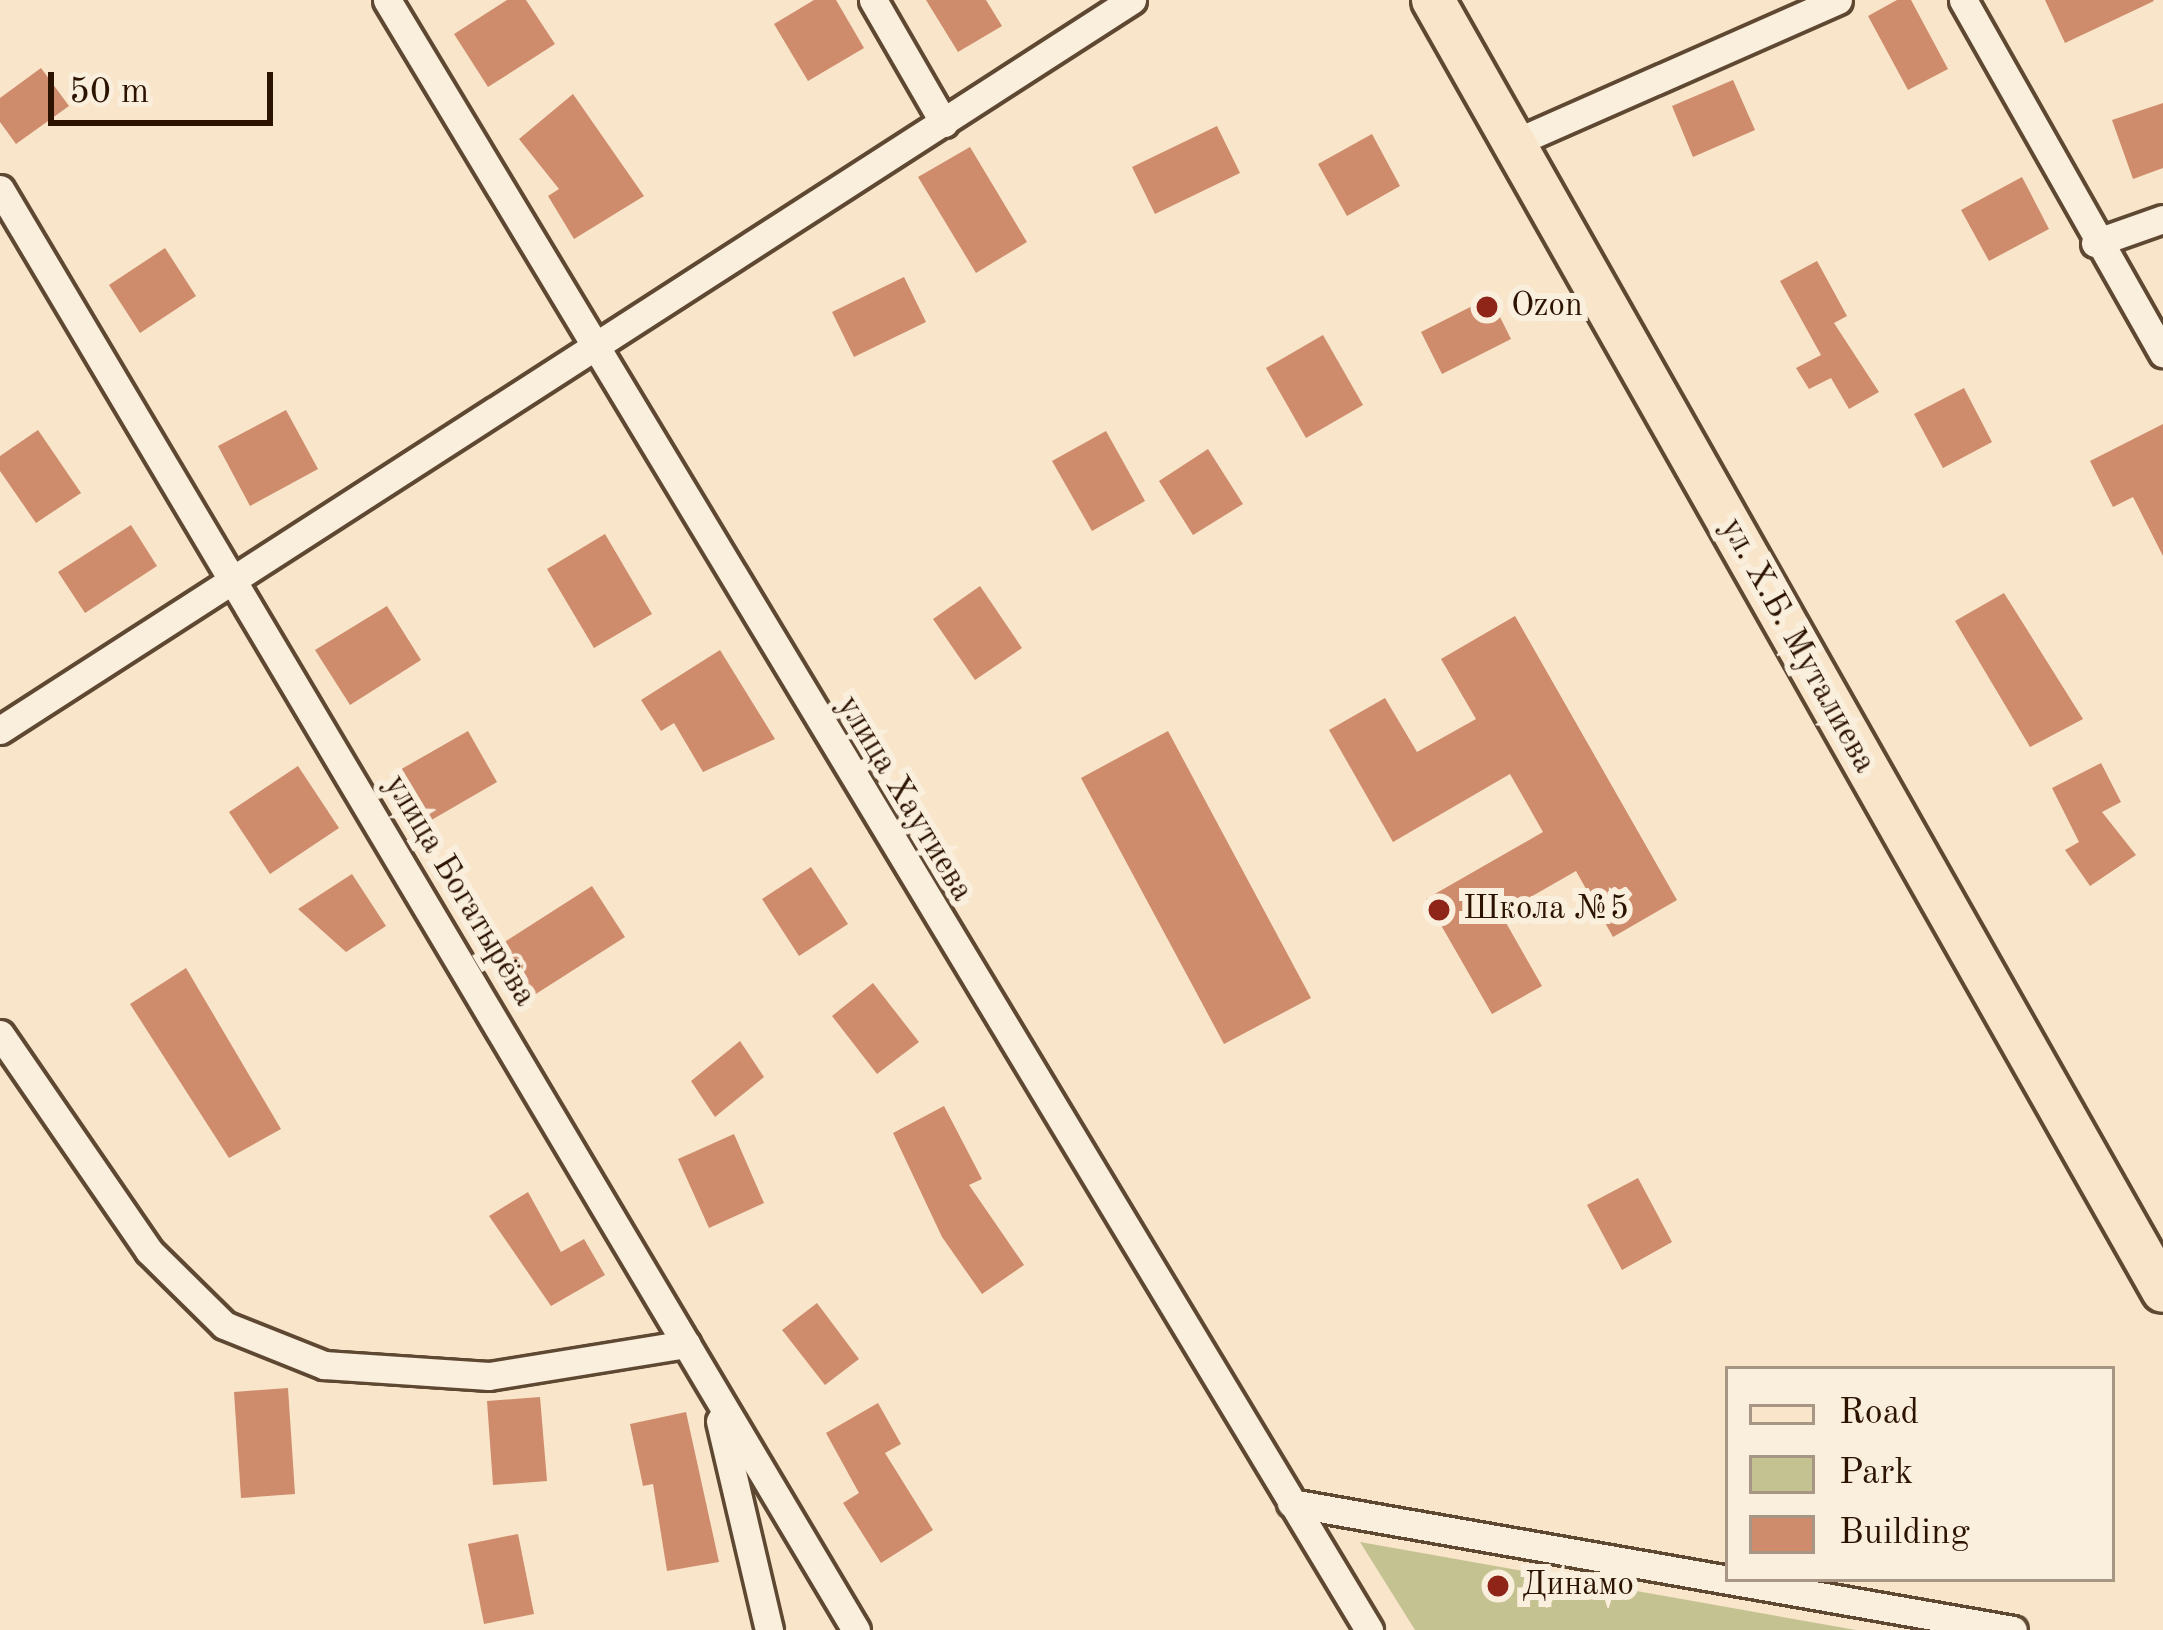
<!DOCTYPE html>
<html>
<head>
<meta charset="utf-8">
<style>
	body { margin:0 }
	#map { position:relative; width:2163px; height:1630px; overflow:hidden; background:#f8e5ca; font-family:"Old Standard TT",serif }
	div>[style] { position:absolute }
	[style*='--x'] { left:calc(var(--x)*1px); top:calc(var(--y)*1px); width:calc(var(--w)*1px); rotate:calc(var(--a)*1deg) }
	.green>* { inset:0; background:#c5c291 }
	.building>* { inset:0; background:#ce8c6c }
	.roads { filter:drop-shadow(3px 0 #5f4832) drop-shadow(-3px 0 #5f4832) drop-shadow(0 3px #5f4832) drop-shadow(0 -3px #5f4832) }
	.street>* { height:27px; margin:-13.5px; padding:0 13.5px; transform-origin:13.5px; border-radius:13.5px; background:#faeedd }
	.primary>* { height:42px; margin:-21px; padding:0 21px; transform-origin:21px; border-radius:21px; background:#f8e5ca }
	.dots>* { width:33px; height:33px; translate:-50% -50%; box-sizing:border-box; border:6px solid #faeedd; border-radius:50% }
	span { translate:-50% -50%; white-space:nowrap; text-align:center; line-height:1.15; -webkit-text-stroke:12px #faeedd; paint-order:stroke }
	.poi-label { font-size:33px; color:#2c1300 }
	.left { translate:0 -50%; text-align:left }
	.street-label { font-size:33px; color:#2c1300 }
	.legend { position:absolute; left:1725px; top:1366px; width:390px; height:216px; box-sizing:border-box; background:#faeedd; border:3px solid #a89685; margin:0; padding:15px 21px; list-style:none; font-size:36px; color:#2c1300 }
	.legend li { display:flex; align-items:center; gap:24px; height:60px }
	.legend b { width:60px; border:3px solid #a89685 }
	.scale { position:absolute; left:48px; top:72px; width:225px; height:54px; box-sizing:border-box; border:6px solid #2c1300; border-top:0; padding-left:15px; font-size:36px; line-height:42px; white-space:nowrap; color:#2c1300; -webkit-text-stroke:9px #faeedd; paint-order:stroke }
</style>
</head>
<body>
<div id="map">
	<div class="green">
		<i style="clip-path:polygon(1360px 1542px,1856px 1630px,1415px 1630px)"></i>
	</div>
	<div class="building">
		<i style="clip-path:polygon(507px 0,526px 0,555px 44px,488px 87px,454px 34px)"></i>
		<i style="clip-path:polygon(814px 0,836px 0,864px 48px,808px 81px,774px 24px)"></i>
		<i style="clip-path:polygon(926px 0,986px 0,1002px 26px,958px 52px)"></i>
		<i style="clip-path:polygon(1897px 0,1911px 0,1948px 69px,1908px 90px,1868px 16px)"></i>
		<i style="clip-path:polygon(2045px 0,2153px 0,2154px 1px,2065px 43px)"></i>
		<i style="clip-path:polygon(41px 68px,69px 106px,16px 144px,0 122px,0 98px)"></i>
		<i style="clip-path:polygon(1733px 80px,1755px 130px,1693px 157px,1672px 106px)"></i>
		<i style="clip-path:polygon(573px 94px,644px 196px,574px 239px,548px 196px,559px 189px,519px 139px)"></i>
		<i style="clip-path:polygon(2163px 103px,2163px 168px,2133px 179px,2112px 120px)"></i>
		<i style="clip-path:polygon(1217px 126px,1240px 173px,1155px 214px,1132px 167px)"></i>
		<i style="clip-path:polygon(1372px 134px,1400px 186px,1347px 216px,1318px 164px)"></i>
		<i style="clip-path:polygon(970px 147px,1027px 242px,976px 273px,918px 177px)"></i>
		<i style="clip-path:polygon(2022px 177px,2049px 229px,1989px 261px,1961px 210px)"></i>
		<i style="clip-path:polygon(165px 248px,196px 296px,140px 333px,109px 285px)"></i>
		<i style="clip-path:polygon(1817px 261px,1847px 316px,1834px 323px,1879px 392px,1849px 409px,1831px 378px,1809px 389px,1796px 368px,1821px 355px,1780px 281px)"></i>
		<i style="clip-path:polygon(904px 277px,926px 322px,854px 357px,832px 312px)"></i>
		<i style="clip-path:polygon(1490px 297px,1511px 339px,1442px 374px,1421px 332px)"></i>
		<i style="clip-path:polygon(1323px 335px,1363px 405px,1306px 438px,1266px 368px)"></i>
		<i style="clip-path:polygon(1964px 388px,1992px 442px,1943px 468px,1914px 414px)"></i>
		<i style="clip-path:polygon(286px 410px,318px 469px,250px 506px,218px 446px)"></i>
		<i style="clip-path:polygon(2163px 424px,2163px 556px,2133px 497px,2113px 507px,2090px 461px)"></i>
		<i style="clip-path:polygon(38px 430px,81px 493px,36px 523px,0 471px,0 456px)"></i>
		<i style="clip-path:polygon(1106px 431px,1145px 501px,1092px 531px,1052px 461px)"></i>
		<i style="clip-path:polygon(1208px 449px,1243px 504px,1193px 535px,1159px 481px)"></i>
		<i style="clip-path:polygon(131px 525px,157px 566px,85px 613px,58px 572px)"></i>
		<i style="clip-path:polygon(605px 534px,652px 614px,594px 648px,547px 569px)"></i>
		<i style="clip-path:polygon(980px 586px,1022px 648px,975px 680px,933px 619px)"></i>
		<i style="clip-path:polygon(2004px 593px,2083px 719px,2030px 747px,1955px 621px)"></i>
		<i style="clip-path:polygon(387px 606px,421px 660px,350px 705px,315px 650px)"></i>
		<i style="clip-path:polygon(1515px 616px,1677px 900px,1613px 937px,1576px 871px,1501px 914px,1542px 986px,1492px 1014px,1426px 899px,1543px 832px,1510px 774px,1393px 842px,1329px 730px,1385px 698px,1417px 752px,1476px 719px,1441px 659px)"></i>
		<i style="clip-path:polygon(720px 650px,775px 739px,703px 772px,674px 723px,661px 731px,641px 700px)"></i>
		<i style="clip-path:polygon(468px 731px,497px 782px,428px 822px,398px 771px)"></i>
		<i style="clip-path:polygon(1168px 731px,1311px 998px,1224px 1044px,1081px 778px)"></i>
		<i style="clip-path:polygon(2101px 763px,2121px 802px,2102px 812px,2136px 855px,2090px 886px,2065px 850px,2079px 842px,2052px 788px)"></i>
		<i style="clip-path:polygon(298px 766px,339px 828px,270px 874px,229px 812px)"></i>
		<i style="clip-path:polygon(811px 867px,848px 924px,799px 956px,762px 899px)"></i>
		<i style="clip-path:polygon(352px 874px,386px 926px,346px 952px,298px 909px)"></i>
		<i style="clip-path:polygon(592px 886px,625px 937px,528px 999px,495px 948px)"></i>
		<i style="clip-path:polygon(186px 968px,281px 1129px,229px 1158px,130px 1004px)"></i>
		<i style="clip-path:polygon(873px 983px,919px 1042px,877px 1074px,832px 1016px)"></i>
		<i style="clip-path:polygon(740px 1041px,764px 1077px,715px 1117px,691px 1081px)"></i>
		<i style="clip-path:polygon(944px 1106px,982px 1179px,969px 1185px,1024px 1265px,982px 1294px,942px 1237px,893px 1133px)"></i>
		<i style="clip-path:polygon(734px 1134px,764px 1203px,709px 1228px,678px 1159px)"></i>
		<i style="clip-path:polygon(1638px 1178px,1672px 1242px,1622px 1270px,1587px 1205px)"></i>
		<i style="clip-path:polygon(528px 1192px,561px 1252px,584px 1239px,605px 1275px,551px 1306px,489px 1216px)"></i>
		<i style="clip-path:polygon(817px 1303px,859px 1359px,825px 1385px,782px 1330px)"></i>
		<i style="clip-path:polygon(288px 1388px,295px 1494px,241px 1498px,234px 1392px)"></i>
		<i style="clip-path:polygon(540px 1397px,547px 1481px,493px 1485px,487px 1401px)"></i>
		<i style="clip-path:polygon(878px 1403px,901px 1444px,885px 1453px,933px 1530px,881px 1563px,843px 1503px,859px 1493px,826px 1433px)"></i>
		<i style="clip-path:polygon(686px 1412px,719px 1562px,667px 1571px,653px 1484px,643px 1486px,630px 1424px)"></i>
		<i style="clip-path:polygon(518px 1534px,534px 1614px,484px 1624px,468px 1544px)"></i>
	</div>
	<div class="roads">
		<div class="street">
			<i style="--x:387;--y:0;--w:1903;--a:58.93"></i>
			<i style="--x:873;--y:0;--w:142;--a:60"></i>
			<i style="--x:1963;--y:0;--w:406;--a:60.5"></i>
			<i style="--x:1514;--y:143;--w:354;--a:-23.8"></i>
			<i style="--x:0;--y:189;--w:1676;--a:59.29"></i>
			<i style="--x:2095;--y:243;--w:72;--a:-19.4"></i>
			<i style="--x:0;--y:730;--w:1347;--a:-32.82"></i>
			<i style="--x:0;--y:1034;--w:263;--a:55.5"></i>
			<i style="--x:149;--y:1251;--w:105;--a:44.6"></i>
			<i style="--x:224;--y:1325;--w:108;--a:21.8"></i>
			<i style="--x:324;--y:1365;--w:165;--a:3.8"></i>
			<i style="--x:489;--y:1376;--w:200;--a:-9.2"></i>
			<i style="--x:720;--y:1421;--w:215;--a:76.8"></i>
			<i style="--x:1291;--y:1503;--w:733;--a:9.98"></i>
		</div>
		<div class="primary">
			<i style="--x:1433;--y:0;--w:1483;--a:60.51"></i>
		</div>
	</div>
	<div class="dots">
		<i style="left:1487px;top:307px;background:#8f2418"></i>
		<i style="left:1439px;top:910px;background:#8f2418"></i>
		<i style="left:1498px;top:1586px;background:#8f2418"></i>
	</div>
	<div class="poi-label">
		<span class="left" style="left:1511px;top:307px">Ozon</span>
		<span class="left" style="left:1463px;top:910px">Школа №5</span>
		<span class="left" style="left:1522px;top:1586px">Динамо</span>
	</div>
	<div class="street-label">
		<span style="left:1797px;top:646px;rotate:61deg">ул. Х.Б. Муталиева</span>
		<span style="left:904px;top:799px;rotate:59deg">улица Хаутиева</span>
		<span style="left:459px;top:891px;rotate:59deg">улица Богатырёва</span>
	</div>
	<ul class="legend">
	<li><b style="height:15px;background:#f8e5ca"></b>Road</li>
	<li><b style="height:33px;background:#c5c291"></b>Park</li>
	<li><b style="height:33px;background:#ce8c6c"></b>Building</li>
	</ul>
	<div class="scale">50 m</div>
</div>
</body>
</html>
